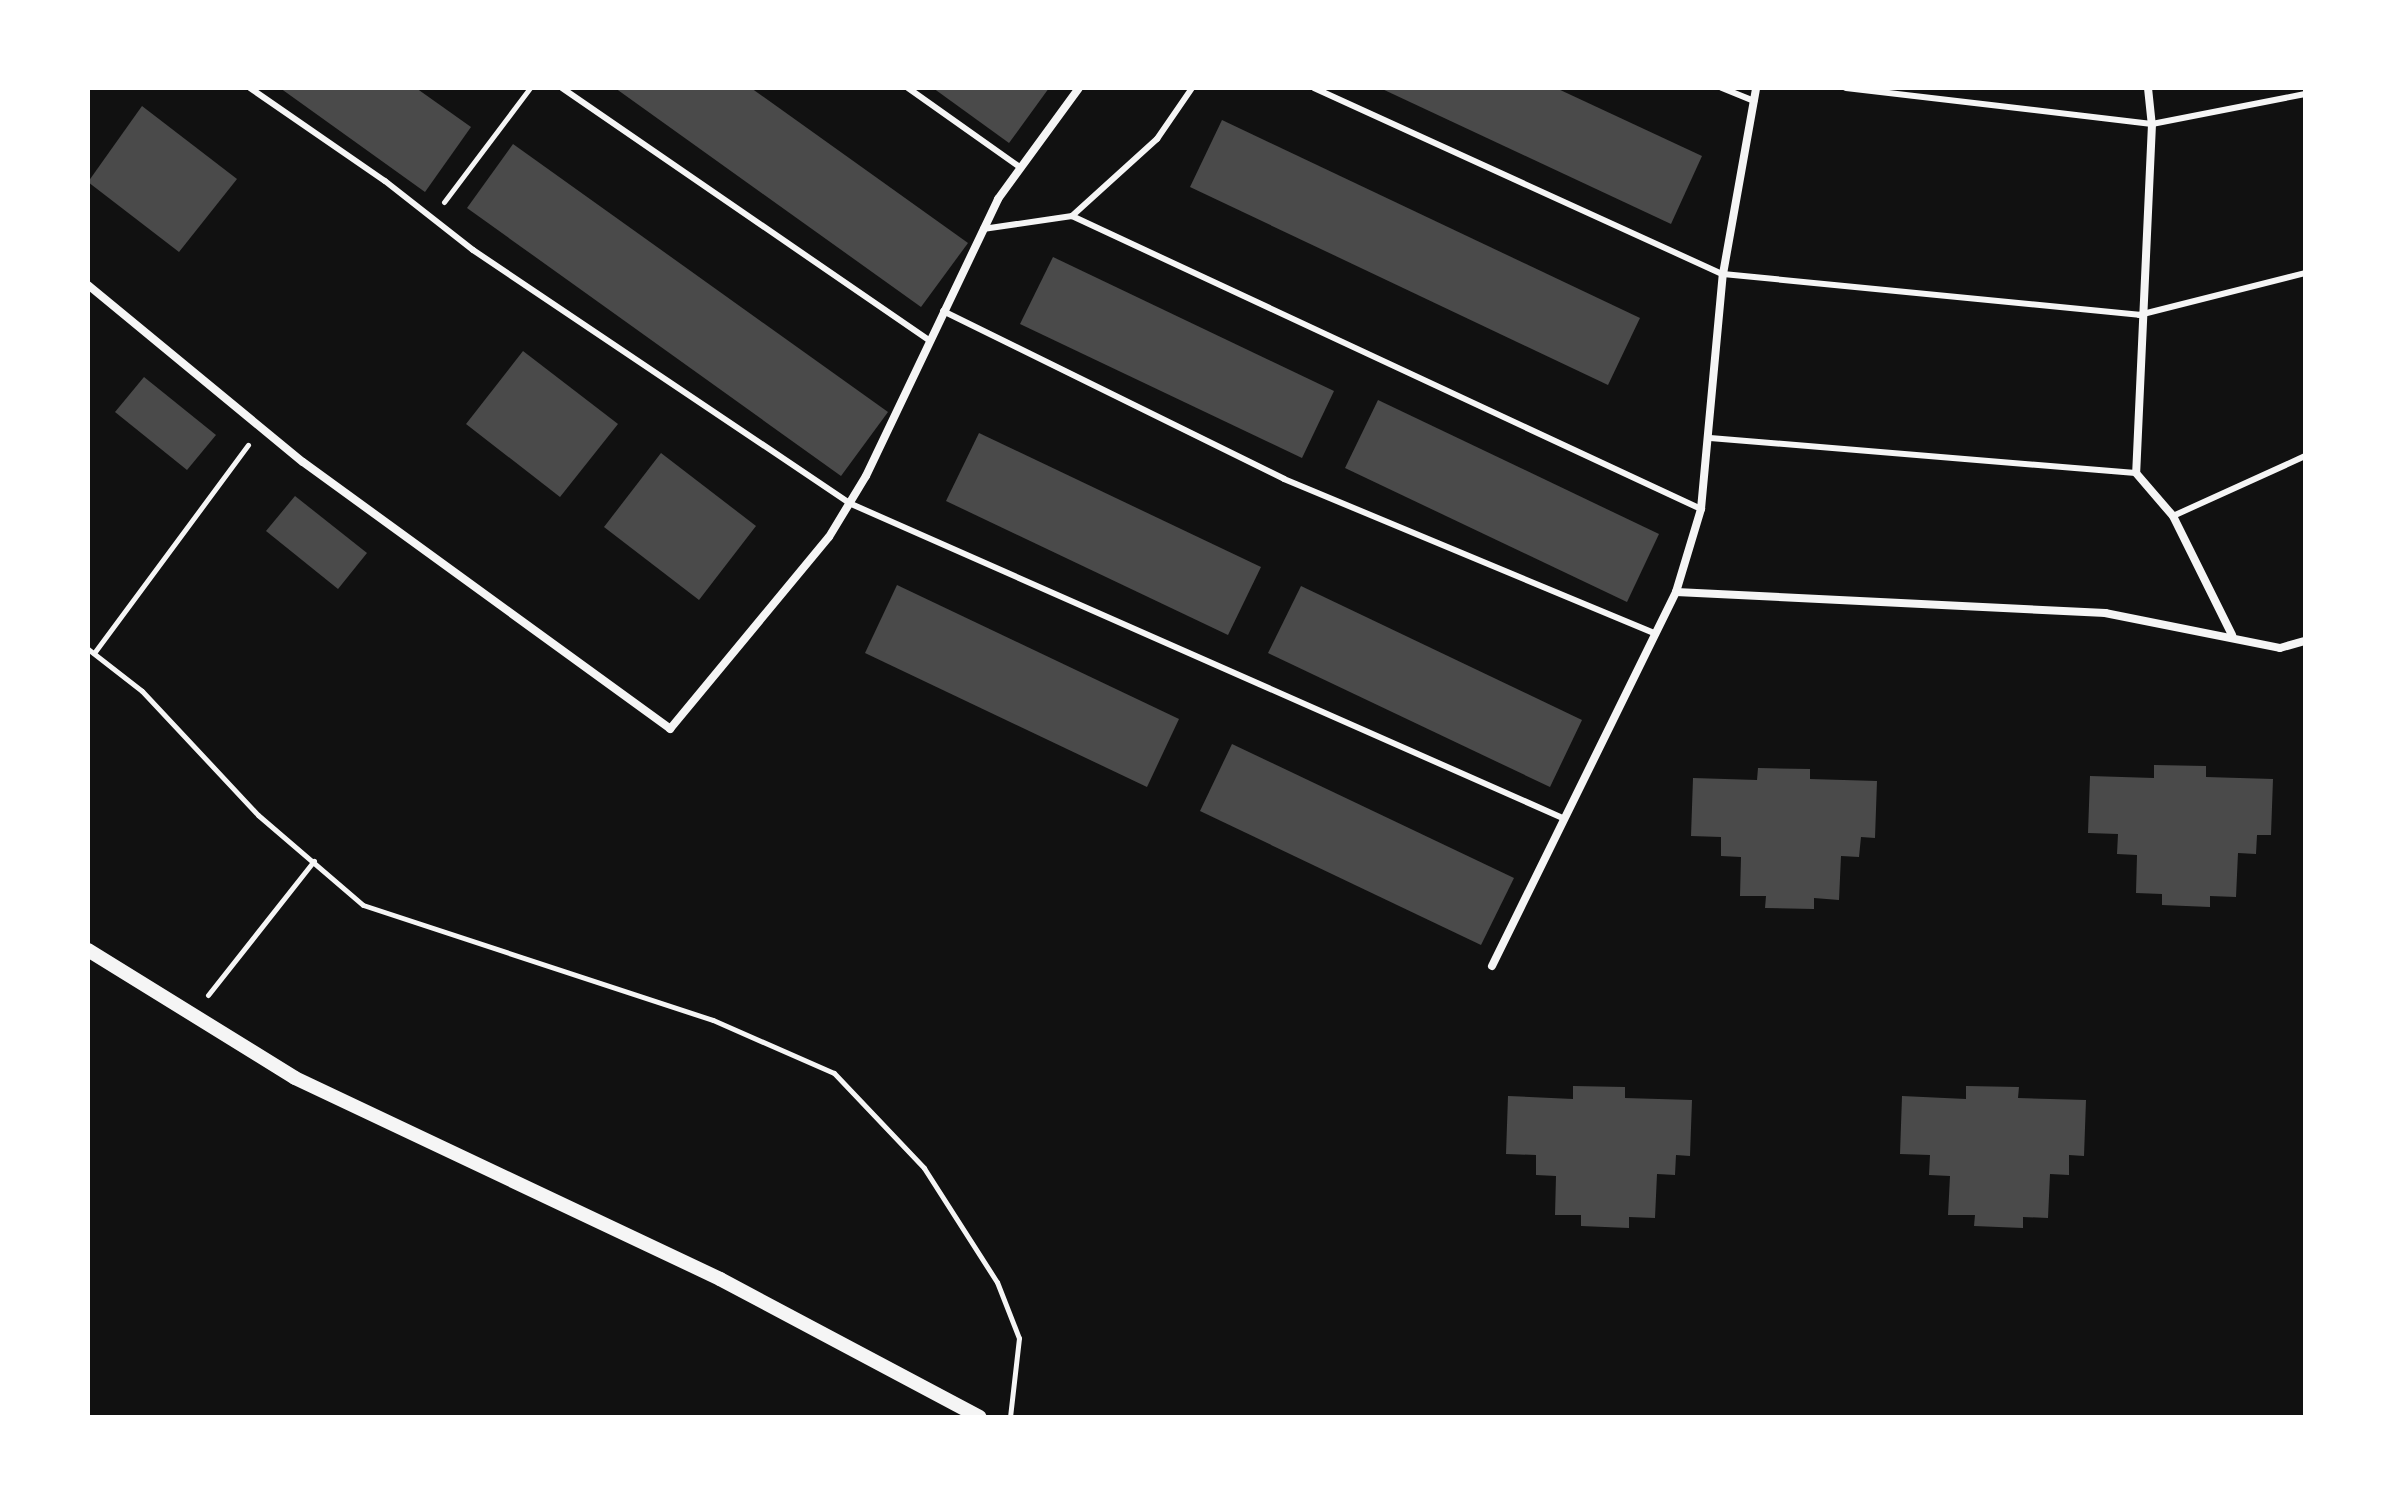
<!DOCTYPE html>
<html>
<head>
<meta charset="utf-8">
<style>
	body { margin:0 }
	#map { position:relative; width:2393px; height:1505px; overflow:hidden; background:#111; font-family:Lora,serif }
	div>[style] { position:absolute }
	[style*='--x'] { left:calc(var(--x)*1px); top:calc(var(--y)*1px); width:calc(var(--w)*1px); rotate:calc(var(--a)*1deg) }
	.building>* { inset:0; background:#4a4a4a }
	.path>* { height:5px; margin:-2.5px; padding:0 2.5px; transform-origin:2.5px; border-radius:2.5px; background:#f5f5f5 }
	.service>* { height:6px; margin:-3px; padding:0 3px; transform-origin:3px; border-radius:3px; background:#f5f5f5 }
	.minor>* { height:8px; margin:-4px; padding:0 4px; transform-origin:4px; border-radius:4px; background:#f5f5f5 }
	.tertiary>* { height:14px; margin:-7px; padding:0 7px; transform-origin:7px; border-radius:7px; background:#f5f5f5 }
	span { translate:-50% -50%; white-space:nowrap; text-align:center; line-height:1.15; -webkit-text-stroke:8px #fff; paint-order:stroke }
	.frame { position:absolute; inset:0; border:90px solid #fff; pointer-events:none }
</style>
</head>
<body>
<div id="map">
	<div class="building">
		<i style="clip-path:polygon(280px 88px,416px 88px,471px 127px,425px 192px)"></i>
		<i style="clip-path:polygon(615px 88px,751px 88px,968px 243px,921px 307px)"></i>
		<i style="clip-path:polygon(933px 88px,1049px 88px,1009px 143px)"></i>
		<i style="clip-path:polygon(1380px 88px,1556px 88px,1702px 156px,1671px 224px)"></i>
		<i style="clip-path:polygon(142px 106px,237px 179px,179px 252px,88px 182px)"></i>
		<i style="clip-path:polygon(1222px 120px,1640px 318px,1608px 385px,1190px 187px)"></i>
		<i style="clip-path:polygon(513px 144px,888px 412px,841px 476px,467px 208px)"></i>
		<i style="clip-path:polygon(1053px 257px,1334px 391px,1302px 458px,1020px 324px)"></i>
		<i style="clip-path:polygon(523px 351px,618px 424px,560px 497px,466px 424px)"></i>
		<i style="clip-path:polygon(144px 377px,216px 435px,187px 470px,115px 412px)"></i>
		<i style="clip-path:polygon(1378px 400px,1659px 534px,1627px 602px,1345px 468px)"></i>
		<i style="clip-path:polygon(979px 433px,1261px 567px,1228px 635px,946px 501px)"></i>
		<i style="clip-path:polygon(661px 453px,756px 526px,699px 600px,604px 527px)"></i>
		<i style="clip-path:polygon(295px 496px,367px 553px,338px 589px,266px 531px)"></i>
		<i style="clip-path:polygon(897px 585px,1179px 719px,1147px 787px,865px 653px)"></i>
		<i style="clip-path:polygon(1301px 586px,1582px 720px,1550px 787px,1268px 653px)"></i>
		<i style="clip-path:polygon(1232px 744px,1514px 878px,1481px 945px,1200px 811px)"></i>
		<i style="clip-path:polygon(2154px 765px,2206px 766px,2206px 777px,2273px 779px,2271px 835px,2257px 835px,2256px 854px,2238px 853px,2236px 897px,2210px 896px,2210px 907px,2162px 905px,2162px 894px,2136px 893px,2137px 855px,2117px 854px,2118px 834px,2088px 833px,2090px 776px,2154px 778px)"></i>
		<i style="clip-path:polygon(1758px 768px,1810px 769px,1810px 779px,1877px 781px,1875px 838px,1861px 837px,1859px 857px,1841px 856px,1839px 900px,1814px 898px,1814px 909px,1765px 908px,1766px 896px,1740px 896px,1741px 857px,1721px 856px,1721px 837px,1691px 836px,1693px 778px,1757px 780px)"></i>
		<i style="clip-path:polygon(1573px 1086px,1625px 1087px,1625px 1098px,1692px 1100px,1690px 1156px,1676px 1155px,1675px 1175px,1657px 1174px,1655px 1218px,1629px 1217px,1629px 1228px,1581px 1226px,1581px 1215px,1555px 1215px,1556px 1176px,1536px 1175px,1536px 1155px,1506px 1154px,1508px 1096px,1573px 1099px)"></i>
		<i style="clip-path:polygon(1966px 1086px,2019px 1087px,2018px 1098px,2086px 1100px,2084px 1156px,2069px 1155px,2069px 1175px,2050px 1174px,2048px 1218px,2023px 1217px,2023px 1228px,1974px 1226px,1975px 1215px,1948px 1215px,1950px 1176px,1929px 1175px,1930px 1155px,1900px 1154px,1902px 1096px,1966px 1099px)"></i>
	</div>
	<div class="path">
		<i style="--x:444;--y:202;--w:143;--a:-53"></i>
		<i style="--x:88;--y:649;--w:68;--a:37.9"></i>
		<i style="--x:142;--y:691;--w:170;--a:46.9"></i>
		<i style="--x:258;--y:815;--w:138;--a:40.6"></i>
		<i style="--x:363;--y:905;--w:368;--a:18.2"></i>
		<i style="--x:713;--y:1020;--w:132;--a:23.7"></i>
		<i style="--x:834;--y:1073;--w:131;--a:46.5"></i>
		<i style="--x:924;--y:1168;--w:135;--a:57.4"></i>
		<i style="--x:997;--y:1282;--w:60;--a:68.6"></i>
		<i style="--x:1019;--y:1338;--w:80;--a:96.5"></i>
		<i style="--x:94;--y:653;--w:259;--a:-53.5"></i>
		<i style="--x:208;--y:995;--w:171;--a:-51.7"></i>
	</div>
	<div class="service">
		<i style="--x:250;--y:88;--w:164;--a:34.6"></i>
		<i style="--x:385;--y:181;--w:112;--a:38.1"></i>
		<i style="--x:473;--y:250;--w:453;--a:33.9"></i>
		<i style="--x:849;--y:503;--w:780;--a:23.81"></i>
		<i style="--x:562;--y:88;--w:445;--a:34.5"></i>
		<i style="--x:908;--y:88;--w:138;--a:35.3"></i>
		<i style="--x:1314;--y:88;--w:449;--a:24.5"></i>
		<i style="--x:1723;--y:274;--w:418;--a:5.6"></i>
		<i style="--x:2139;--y:315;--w:171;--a:-14.2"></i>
		<i style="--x:1722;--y:88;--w:35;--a:22"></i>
		<i style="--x:1846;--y:88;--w:308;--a:6.7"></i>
		<i style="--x:2152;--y:124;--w:156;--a:-11.1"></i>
		<i style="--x:1072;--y:216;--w:694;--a:24.98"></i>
		<i style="--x:983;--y:229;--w:90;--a:-8.3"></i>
		<i style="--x:1072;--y:216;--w:115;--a:-42.2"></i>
		<i style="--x:1157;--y:139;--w:62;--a:-55.5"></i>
		<i style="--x:943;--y:311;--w:380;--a:26.2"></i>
		<i style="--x:1284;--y:479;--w:403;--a:22.6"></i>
		<i style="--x:1710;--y:438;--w:427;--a:4.7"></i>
		<i style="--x:2173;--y:516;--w:145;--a:-24.4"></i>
	</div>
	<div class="minor">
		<i style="--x:2148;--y:88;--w:36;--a:84"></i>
		<i style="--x:2152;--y:124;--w:349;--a:92.6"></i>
		<i style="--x:2136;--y:473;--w:57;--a:49.3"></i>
		<i style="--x:2173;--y:516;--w:133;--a:63.6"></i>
		<i style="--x:88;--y:285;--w:278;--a:39.5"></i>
		<i style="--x:303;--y:462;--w:454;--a:36"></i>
		<i style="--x:670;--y:729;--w:249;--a:-50.4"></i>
		<i style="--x:829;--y:537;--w:71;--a:-58.8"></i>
		<i style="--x:866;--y:476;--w:307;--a:-64.5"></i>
		<i style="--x:998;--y:199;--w:137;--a:-53.9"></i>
		<i style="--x:1676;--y:592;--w:430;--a:2.8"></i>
		<i style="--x:2105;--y:613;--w:178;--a:11.3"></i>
		<i style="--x:2280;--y:648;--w:26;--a:-16"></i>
		<i style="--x:1492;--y:966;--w:417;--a:-63.8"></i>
		<i style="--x:1676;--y:592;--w:87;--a:-73.2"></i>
		<i style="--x:1701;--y:509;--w:236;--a:-84.7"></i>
		<i style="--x:1723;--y:274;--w:189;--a:-79.9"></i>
	</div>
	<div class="tertiary">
		<i style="--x:88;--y:950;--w:243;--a:31.7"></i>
		<i style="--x:295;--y:1078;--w:470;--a:25.3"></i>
		<i style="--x:720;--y:1279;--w:294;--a:28"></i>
	</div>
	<div class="frame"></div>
</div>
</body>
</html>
